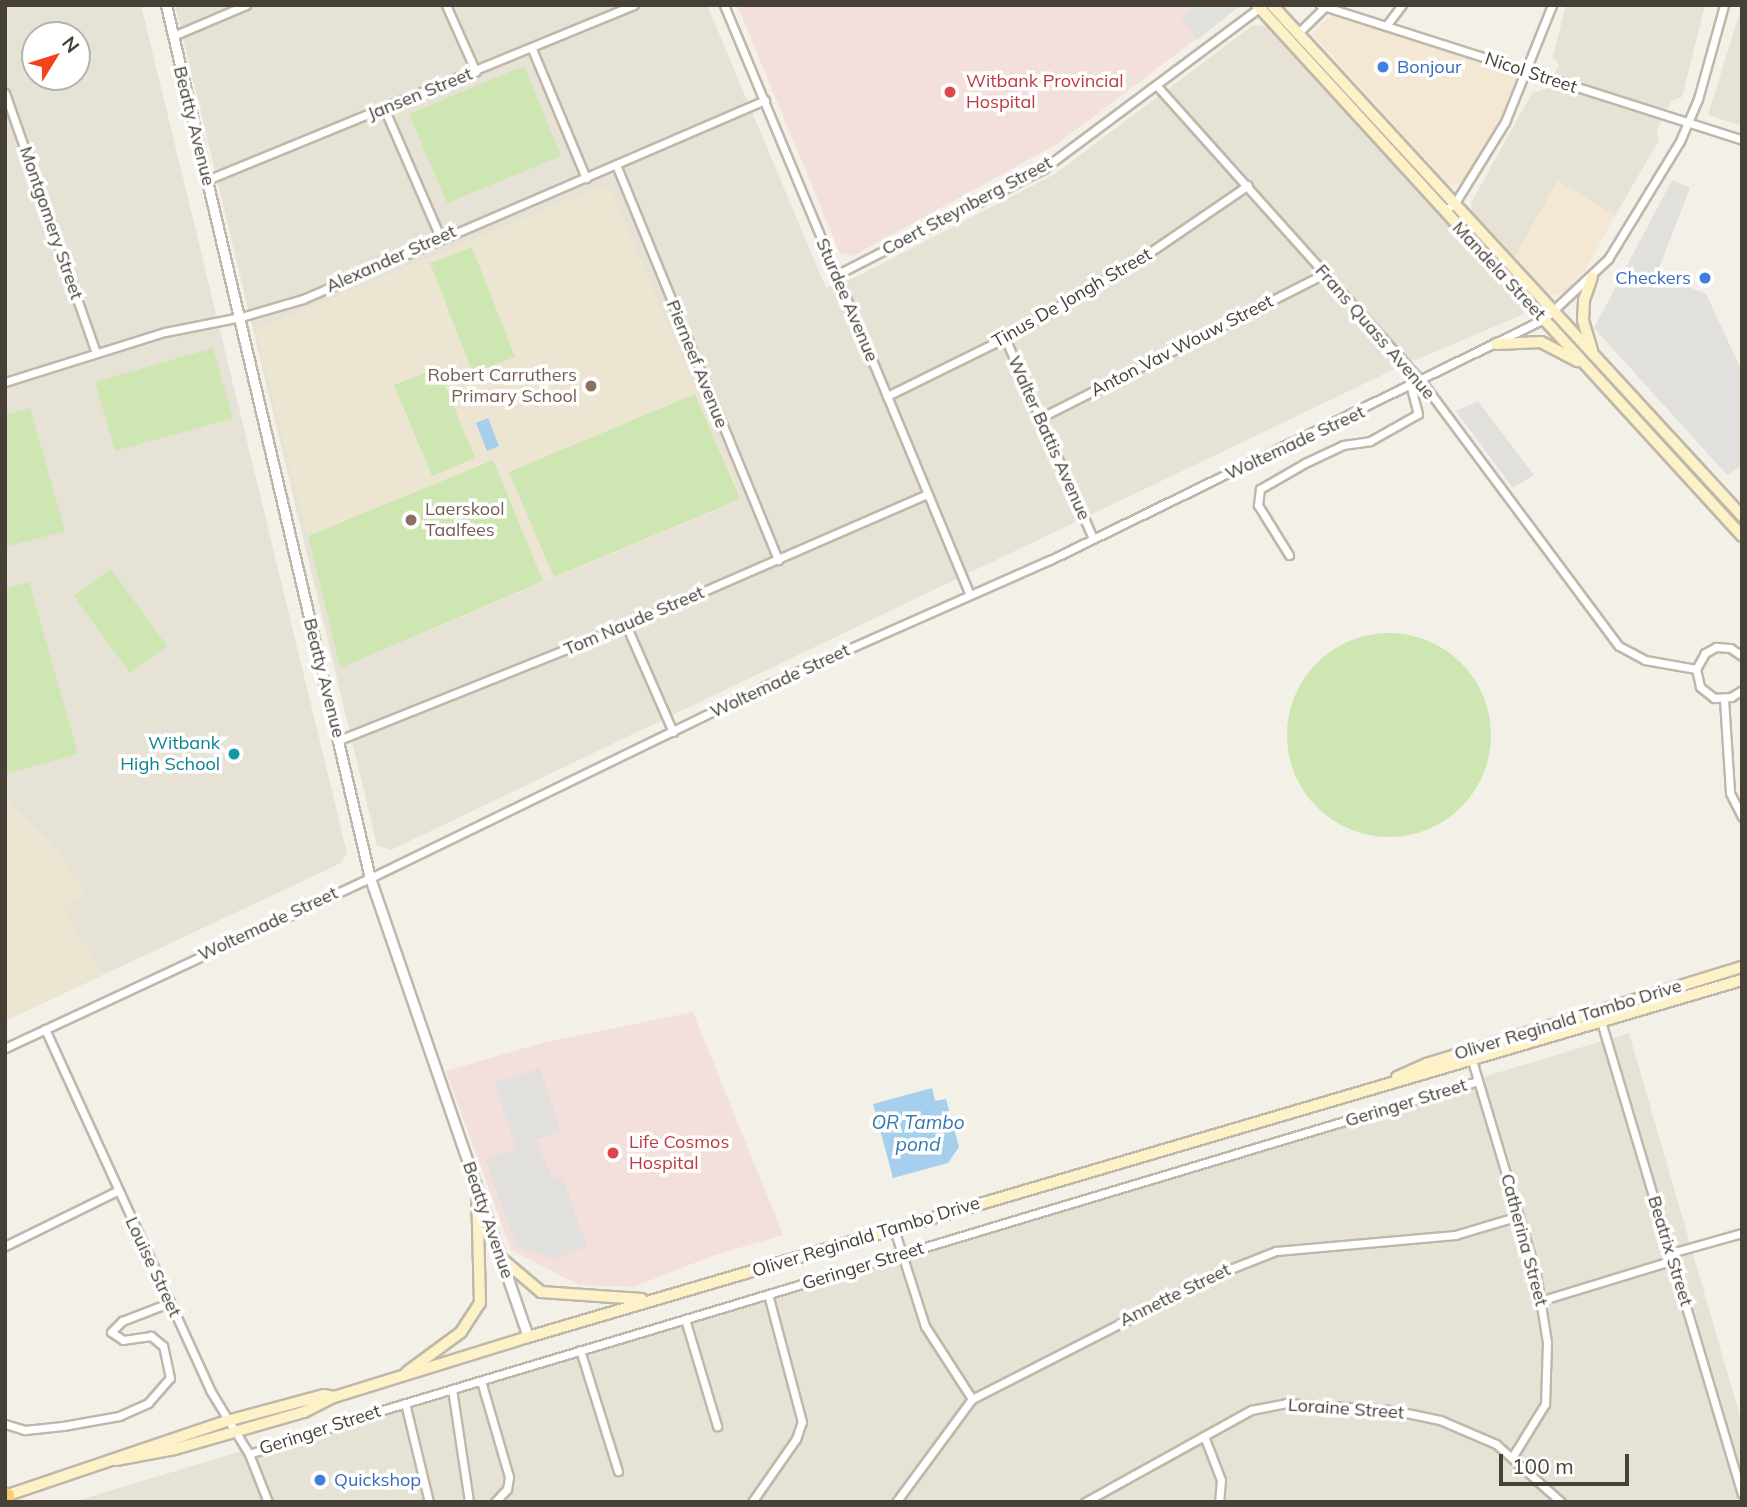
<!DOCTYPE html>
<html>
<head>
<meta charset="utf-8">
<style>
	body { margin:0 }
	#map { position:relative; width:1747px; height:1507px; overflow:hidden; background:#f3f0e8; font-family:Mulish,sans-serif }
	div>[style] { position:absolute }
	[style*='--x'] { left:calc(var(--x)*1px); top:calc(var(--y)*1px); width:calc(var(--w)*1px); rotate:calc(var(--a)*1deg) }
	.residential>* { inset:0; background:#e7e2d6 }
	.commercial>* { inset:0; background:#f4e7d3 }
	.education>* { inset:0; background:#ece5d2 }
	.medical>* { inset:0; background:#f3dfdb }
	.green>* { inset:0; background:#cee6b2 }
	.round { border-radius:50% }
	.parking>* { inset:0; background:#e2e0dc }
	.water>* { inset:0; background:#a6cfee }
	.roads { filter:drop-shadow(2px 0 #bfb8aa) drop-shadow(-2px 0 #bfb8aa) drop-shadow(0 2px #bfb8aa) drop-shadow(0 -2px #bfb8aa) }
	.minor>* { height:7px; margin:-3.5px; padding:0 3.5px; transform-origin:3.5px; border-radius:3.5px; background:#fff }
	.tertiary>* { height:9px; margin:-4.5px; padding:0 4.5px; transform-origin:4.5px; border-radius:4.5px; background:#fff }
	.secondary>* { height:10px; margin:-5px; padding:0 5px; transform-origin:5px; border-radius:5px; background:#fdf1c8 }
	.motorway>* { height:12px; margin:-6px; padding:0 6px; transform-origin:6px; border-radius:6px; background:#f9cd6c }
	.dots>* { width:19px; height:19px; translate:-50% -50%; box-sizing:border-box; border:4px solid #fff; border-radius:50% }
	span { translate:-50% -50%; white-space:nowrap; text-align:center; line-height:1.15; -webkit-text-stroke:7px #fff; paint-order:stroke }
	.shop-label { font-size:18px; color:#366cbe }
	.left { translate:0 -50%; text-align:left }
	.right { translate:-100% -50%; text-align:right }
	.street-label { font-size:18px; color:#464037 }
	.health-label { font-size:18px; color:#be3a42 }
	.education-label { font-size:18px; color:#785e54 }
	.culture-label { font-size:18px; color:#0d838f }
	.water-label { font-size:19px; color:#3279af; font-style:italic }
	.frame { position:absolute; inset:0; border:7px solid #464037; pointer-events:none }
	.north { position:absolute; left:21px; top:21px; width:70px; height:70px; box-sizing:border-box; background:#fff; border:2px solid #b5b3af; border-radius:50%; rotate:52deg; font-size:19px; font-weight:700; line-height:28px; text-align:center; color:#464037 }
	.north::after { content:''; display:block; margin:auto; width:24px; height:32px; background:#f4421e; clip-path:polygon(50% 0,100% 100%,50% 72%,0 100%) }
	.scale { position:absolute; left:1499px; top:1454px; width:130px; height:32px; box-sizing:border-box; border:4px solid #464037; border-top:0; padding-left:9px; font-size:21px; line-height:24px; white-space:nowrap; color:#464037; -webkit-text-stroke:5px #fff; paint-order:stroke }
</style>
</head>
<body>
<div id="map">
	<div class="residential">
		<i style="clip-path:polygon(evenodd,5px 5px,141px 5px,347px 853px,341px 863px,5px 1021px,5px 5px,35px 35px,77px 35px,77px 77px,35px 77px,35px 35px)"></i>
		<i style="clip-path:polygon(175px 5px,707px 5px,826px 288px,854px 278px,1055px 174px,1253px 25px,1269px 27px,1524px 307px,1522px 315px,1397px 368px,391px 850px,377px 845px)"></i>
		<i style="clip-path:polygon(1566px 5px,1705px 5px,1682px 97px,1671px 101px,1657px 130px,1659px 140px,1615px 216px,1558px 181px,1514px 258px,1472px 212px,1471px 203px,1532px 93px,1545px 89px,1559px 65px,1553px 57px)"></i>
		<i style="clip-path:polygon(1742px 5px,1742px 126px,1708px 115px)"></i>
		<i style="clip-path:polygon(1629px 1033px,1742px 1423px,1742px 1502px,73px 1502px)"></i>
	</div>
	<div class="commercial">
		<i style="clip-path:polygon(1333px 12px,1515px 70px,1520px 77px,1520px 83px,1464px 183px,1450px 186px,1312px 34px)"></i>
		<i style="clip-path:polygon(1558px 181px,1615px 216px,1587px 267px,1565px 293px,1549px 295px,1514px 258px)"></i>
	</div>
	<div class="education">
		<i style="clip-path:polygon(601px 186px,612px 193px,743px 500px,340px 668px,256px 330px)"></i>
		<i style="clip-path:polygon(5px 798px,53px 844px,84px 892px,63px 910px,103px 975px,5px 1021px)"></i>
	</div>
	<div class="medical">
		<i style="clip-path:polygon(737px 5px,1241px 5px,1057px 144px,853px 256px,840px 253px)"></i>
		<i style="clip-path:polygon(693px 1012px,783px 1235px,712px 1256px,633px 1287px,579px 1285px,511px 1250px,446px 1071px,542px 1043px)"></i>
	</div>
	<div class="green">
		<i style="clip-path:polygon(524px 66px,561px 156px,447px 203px,409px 114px)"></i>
		<i style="clip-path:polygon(472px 247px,515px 357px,473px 373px,430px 263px)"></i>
		<i style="clip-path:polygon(213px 348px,233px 418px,115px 451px,95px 382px)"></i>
		<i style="clip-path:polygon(438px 368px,475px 458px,432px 476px,394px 385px)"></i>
		<i style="clip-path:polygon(695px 394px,740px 499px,554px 577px,509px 472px)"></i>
		<i style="clip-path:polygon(30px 408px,65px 531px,5px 547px,5px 415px)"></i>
		<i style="clip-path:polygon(493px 460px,543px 581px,340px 668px,308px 536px)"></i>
		<i style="clip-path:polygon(111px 569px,167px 646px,130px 673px,74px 596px)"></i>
		<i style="clip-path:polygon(29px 582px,78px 754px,5px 774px,5px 589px)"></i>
		<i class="round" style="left:1287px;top:633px;width:204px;height:204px"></i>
	</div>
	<div class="parking">
		<i style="clip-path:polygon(1195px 5px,1241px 5px,1197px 40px,1181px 17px)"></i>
		<i style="clip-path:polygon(1672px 180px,1690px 188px,1657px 273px,1706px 294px,1742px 371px,1742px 465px,1727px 475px,1594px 328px)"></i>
		<i style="clip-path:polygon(1478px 401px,1534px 475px,1513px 488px,1456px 411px)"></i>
		<i style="clip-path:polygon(540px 1068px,561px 1131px,536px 1139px,552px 1178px,562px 1176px,587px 1247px,554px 1259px,517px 1247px,485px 1159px,516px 1149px,494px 1083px)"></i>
	</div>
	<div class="water">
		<i style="clip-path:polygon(488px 418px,499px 446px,487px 451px,476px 423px)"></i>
		<i style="clip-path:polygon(932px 1088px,935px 1101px,946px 1099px,959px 1147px,948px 1163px,893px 1178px,873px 1104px)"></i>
	</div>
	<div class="roads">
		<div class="minor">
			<i style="--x:446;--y:5;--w:73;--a:65.9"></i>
			<i style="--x:724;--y:5;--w:639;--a:67.37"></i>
			<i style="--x:1320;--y:5;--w:443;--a:17.7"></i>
			<i style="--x:1386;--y:26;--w:26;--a:-53"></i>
			<i style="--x:1298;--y:33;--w:37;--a:-44"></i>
			<i style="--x:173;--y:36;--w:79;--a:-23"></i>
			<i style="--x:532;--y:49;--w:140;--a:67.3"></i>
			<i style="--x:1157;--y:86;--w:397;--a:48.2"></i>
			<i style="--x:1422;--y:382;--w:329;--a:53.3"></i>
			<i style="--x:1619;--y:646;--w:30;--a:28"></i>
			<i style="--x:1645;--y:660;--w:52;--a:10"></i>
			<i style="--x:5;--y:93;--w:275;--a:70.7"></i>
			<i style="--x:384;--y:108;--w:141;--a:66.5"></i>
			<i style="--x:617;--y:167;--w:425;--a:67.7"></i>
			<i style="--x:207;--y:180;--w:461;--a:-22.3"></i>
			<i style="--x:1444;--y:211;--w:14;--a:-36"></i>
			<i style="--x:1455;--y:203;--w:95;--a:-58.3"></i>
			<i style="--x:1505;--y:122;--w:126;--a:-68.1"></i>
			<i style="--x:836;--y:275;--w:233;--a:-27.1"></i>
			<i style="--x:1043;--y:169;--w:274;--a:-36.7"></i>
			<i style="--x:1005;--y:338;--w:219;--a:66.3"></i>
			<i style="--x:5;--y:382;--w:168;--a:-17.4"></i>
			<i style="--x:165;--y:332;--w:77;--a:-11.2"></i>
			<i style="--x:241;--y:317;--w:65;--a:-16.2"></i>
			<i style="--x:303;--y:299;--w:503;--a:-23.3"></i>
			<i style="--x:887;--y:396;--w:131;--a:-26.2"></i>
			<i style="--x:1005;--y:338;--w:160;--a:-30.4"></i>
			<i style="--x:1143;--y:257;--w:127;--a:-34.4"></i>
			<i style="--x:1040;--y:418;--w:318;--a:-26.9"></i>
			<i style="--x:1289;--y:555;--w:59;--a:-121.8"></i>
			<i style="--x:1258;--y:505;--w:16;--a:-83"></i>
			<i style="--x:1260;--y:489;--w:52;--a:-30"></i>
			<i style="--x:1305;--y:463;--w:42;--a:-25.3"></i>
			<i style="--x:1343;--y:445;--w:27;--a:-8"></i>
			<i style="--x:1370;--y:441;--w:55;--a:-29.4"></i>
			<i style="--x:1418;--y:414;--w:28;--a:-105"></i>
			<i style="--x:626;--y:625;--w:117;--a:66.3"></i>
			<i style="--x:1742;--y:656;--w:14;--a:-146"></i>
			<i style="--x:1730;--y:648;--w:14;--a:-176"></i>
			<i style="--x:1716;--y:647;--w:13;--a:151"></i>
			<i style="--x:1705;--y:653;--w:18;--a:119"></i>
			<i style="--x:1696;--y:669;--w:18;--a:77"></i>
			<i style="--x:1700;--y:687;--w:18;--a:38"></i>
			<i style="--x:1714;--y:698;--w:17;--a:-3"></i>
			<i style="--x:1731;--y:697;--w:13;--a:-32"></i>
			<i style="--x:1724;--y:699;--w:94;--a:86.3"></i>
			<i style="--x:1730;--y:793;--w:27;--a:63"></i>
			<i style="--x:339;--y:740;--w:309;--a:-21.8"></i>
			<i style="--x:626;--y:625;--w:326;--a:-23.5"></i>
			<i style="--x:1600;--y:1018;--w:496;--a:73.4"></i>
			<i style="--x:45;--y:1029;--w:397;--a:65.4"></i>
			<i style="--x:210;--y:1390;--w:75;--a:58.6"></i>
			<i style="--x:249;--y:1454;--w:52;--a:68.4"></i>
			<i style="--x:5;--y:1048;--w:403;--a:-25"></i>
			<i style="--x:370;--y:878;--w:439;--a:-25.9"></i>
			<i style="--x:765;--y:686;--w:312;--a:-23.9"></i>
			<i style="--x:1050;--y:560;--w:550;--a:-26.01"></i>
			<i style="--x:1544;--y:319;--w:88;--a:-43.2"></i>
			<i style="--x:1608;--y:259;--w:138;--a:-58.6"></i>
			<i style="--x:1680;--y:141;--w:46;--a:-66.8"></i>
			<i style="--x:1698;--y:99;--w:98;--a:-74.5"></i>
			<i style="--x:1471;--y:1057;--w:227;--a:73.3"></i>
			<i style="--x:1536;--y:1274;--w:69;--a:80.8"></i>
			<i style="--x:1547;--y:1342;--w:62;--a:91.8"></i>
			<i style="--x:1545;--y:1404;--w:61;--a:121.6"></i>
			<i style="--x:894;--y:1229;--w:102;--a:72.3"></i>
			<i style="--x:925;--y:1326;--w:87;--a:57.2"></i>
			<i style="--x:5;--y:1246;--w:125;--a:-26.2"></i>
			<i style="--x:1671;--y:1253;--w:74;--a:-15.7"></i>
			<i style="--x:1543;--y:1300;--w:137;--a:-17"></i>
			<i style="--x:685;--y:1319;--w:112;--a:73.3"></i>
			<i style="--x:580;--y:1350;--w:127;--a:72.6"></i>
			<i style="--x:481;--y:1381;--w:100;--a:73.7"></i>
			<i style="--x:509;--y:1477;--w:12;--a:99"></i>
			<i style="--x:507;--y:1489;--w:18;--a:133"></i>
			<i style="--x:452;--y:1389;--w:114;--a:81.4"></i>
			<i style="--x:405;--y:1403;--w:102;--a:76.4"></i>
			<i style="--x:5;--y:1424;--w:21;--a:17"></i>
			<i style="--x:25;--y:1430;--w:38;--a:-6"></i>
			<i style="--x:63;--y:1426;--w:57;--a:-10.1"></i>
			<i style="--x:119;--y:1416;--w:32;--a:-24"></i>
			<i style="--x:148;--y:1403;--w:33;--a:-49"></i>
			<i style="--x:170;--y:1378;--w:33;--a:-102"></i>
			<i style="--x:163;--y:1346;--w:16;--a:-140"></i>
			<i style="--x:151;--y:1336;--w:28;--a:172"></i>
			<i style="--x:123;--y:1340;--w:14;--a:-146"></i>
			<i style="--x:111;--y:1332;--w:16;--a:-45"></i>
			<i style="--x:122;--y:1321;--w:50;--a:-21"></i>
			<i style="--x:1204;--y:1436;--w:47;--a:68.9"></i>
			<i style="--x:1221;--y:1480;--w:22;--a:95"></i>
			<i style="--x:249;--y:1454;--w:144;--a:-18.2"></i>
			<i style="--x:386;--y:1409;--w:1140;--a:-16.72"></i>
			<i style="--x:752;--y:1502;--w:77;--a:-55.1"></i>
			<i style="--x:796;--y:1439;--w:18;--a:-71"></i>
			<i style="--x:802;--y:1422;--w:132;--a:-104.9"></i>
			<i style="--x:896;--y:1502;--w:128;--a:-53.6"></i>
			<i style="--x:972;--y:1399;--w:273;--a:-27"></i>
			<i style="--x:1215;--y:1275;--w:66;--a:-21.5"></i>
			<i style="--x:1276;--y:1251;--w:180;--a:-5.1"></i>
			<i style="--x:1455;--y:1235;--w:67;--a:-16.5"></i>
			<i style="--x:1085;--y:1502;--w:190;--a:-29"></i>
			<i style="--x:1251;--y:1410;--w:36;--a:-11"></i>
			<i style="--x:1286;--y:1403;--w:106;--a:3.8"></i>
			<i style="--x:1392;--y:1410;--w:49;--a:11.8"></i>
			<i style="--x:1440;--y:1420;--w:61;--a:23.2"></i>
			<i style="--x:1496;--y:1444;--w:87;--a:41.7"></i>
		</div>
		<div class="tertiary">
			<i style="--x:166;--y:5;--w:897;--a:76.85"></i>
			<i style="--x:370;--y:878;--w:485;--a:71"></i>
		</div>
		<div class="secondary">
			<i style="--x:1257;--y:5;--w:719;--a:47.59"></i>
			<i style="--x:1272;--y:5;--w:694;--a:47.39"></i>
			<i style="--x:1496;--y:344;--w:45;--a:-2.5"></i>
			<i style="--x:1541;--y:342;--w:41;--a:27.8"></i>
			<i style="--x:1592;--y:350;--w:31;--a:-107"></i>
			<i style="--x:1583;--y:320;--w:20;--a:-87"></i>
			<i style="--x:1584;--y:300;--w:24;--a:-71"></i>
			<i style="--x:1397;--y:1077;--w:32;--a:-24"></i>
			<i style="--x:1426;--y:1064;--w:331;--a:-17.1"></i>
			<i style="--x:502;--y:1259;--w:51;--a:40.2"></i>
			<i style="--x:541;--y:1292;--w:101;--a:4"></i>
			<i style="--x:407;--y:1372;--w:67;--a:-36.5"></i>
			<i style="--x:461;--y:1332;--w:35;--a:-57"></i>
			<i style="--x:480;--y:1303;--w:114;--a:-91.5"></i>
			<i style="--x:116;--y:1460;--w:60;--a:-10.6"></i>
			<i style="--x:175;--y:1449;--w:134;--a:-16"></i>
			<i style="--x:304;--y:1412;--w:34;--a:-27"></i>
			<i style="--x:334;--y:1397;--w:203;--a:-17.2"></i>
			<i style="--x:528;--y:1337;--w:1265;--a:-16.39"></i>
			<i style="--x:5;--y:1496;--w:234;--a:-18.7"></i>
			<i style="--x:227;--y:1421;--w:100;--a:-15"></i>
			<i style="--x:324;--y:1395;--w:10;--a:11"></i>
		</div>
		<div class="motorway">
			<i style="--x:5;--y:1495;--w:3;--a:0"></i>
		</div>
	</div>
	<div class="dots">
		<i style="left:1383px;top:67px;background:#3f7fe0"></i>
		<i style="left:950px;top:92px;background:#e0444e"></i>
		<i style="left:1705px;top:278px;background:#3f7fe0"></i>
		<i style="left:591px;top:386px;background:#8d6e63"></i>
		<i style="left:411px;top:520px;background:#8d6e63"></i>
		<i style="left:234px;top:754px;background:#0f9aa8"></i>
		<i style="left:613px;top:1153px;background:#e0444e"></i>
		<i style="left:320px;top:1480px;background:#3f7fe0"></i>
	</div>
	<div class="shop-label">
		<span class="left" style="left:1397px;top:67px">Bonjour</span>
		<span class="right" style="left:1691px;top:278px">Checkers</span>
		<span class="left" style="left:334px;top:1480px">Quickshop</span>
	</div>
	<div class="street-label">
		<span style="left:1531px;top:73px;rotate:18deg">Nicol Street</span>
		<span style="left:420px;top:94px;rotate:-22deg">Jansen Street</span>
		<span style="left:194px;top:126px;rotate:76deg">Beatty Avenue</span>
		<span style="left:967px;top:206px;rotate:-28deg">Coert Steynberg Street</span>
		<span style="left:51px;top:223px;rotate:71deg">Montgomery Street</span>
		<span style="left:391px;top:259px;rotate:-24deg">Alexander Street</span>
		<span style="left:1499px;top:271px;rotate:47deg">Mandela Street</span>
		<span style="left:1072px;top:298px;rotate:-30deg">Tinus De Jongh Street</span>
		<span style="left:847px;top:300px;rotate:67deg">Sturdee Avenue</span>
		<span style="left:1375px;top:332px;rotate:49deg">Frans Quass Avenue</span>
		<span style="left:1182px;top:346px;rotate:-27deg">Anton Vav Wouw Street</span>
		<span style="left:697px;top:364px;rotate:68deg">Pierneef Avenue</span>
		<span style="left:1049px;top:438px;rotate:66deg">Walter Battis Avenue</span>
		<span style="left:1295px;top:443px;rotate:-25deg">Woltemade Street</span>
		<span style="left:634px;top:621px;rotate:-23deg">Tom Naude Street</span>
		<span style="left:324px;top:678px;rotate:76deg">Beatty Avenue</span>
		<span style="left:780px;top:681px;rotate:-25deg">Woltemade Street</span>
		<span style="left:268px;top:924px;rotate:-25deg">Woltemade Street</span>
		<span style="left:1568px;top:1020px;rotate:-17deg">Oliver Reginald Tambo Drive</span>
		<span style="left:1406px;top:1103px;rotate:-17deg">Geringer Street</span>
		<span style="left:488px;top:1220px;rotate:71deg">Beatty Avenue</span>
		<span style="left:866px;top:1237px;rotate:-17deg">Oliver Reginald Tambo Drive</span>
		<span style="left:1524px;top:1240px;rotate:75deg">Catherina Street</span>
		<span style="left:1670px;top:1251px;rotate:73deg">Beatrix Street</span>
		<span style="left:863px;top:1266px;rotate:-17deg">Geringer Street</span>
		<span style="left:153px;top:1267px;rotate:65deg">Louise Street</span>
		<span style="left:1175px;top:1295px;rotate:-26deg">Annette Street</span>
		<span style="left:1346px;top:1409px;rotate:4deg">Loraine Street</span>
		<span style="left:320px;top:1430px;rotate:-18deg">Geringer Street</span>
	</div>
	<div class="health-label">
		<span class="left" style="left:966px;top:92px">Witbank Provincial<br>Hospital</span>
		<span class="left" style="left:629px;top:1153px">Life Cosmos<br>Hospital</span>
	</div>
	<div class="education-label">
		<span class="right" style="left:577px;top:386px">Robert Carruthers<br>Primary School</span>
		<span class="left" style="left:425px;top:520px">Laerskool<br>Taalfees</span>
	</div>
	<div class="culture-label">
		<span class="right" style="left:220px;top:754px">Witbank<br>High School</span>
	</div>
	<div class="water-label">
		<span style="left:918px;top:1134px">OR Tambo<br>pond</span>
	</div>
	<div class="frame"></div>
	<div class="north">N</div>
	<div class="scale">100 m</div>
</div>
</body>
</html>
